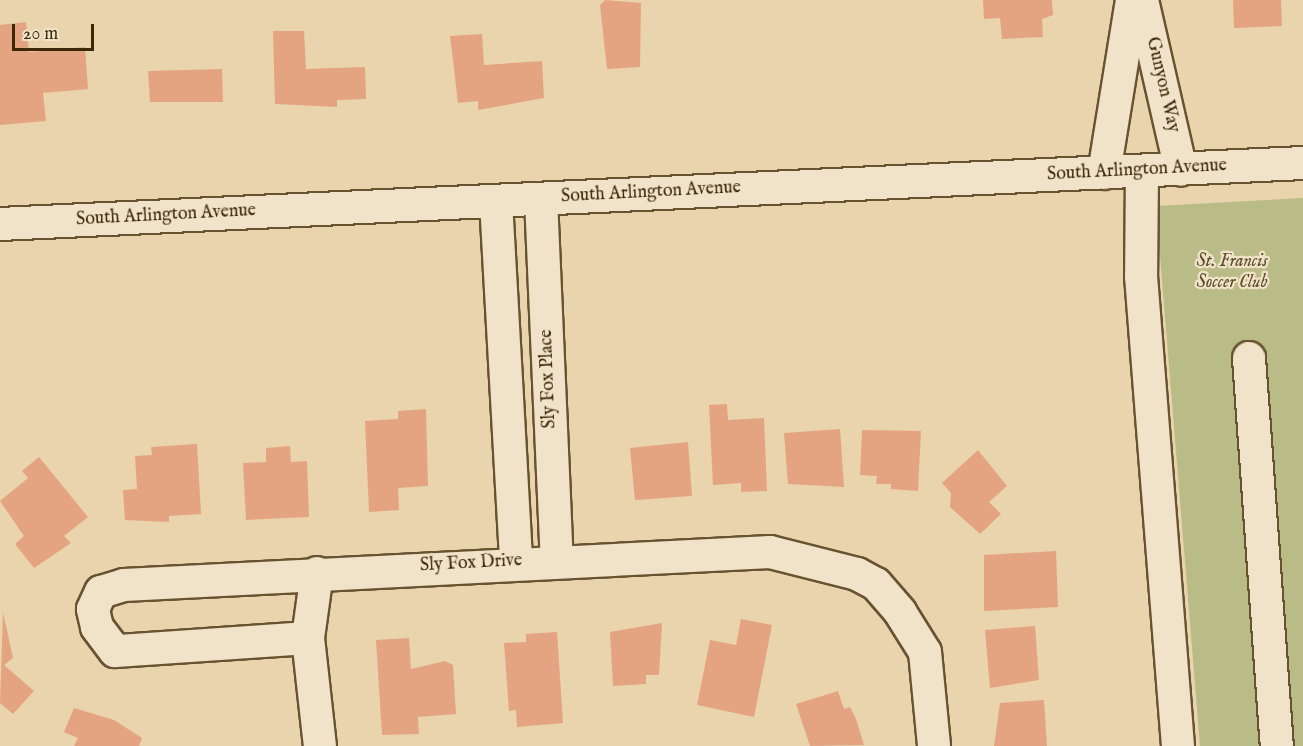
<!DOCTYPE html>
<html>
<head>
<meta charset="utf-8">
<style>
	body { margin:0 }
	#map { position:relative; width:1303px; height:746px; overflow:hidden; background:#e9d4ad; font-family:"IM FELL English",serif }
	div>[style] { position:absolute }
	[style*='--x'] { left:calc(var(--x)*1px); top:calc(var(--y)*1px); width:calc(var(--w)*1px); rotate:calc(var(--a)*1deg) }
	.green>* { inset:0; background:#babc87 }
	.building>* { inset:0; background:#e4a482 }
	.roads { filter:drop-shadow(2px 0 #685330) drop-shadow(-2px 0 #685330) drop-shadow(0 2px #685330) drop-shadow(0 -2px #685330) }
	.minor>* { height:32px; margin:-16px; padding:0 16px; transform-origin:16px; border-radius:16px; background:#f1e3ca }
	span { translate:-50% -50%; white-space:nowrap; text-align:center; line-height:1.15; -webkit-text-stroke:4.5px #f1e3ca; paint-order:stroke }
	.street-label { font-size:18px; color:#3d2807 }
	.park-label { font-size:18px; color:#5c4d27; font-style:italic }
	.scale { position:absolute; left:12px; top:24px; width:82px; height:27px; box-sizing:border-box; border:3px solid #3d2807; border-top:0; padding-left:8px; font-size:18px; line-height:21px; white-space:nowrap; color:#3d2807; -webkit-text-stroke:4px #f1e3ca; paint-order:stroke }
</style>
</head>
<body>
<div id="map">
	<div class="green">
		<i style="clip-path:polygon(1303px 198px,1303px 746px,1200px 746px,1156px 206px)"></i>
	</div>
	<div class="building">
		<i style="clip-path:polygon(605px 0,641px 3px,640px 67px,607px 69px,600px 5px)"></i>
		<i style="clip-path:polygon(983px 0,1052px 0,1053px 15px,1042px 19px,1043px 37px,1002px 39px,1000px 18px,984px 19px)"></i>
		<i style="clip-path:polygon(1233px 0,1281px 0,1282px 26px,1234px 28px)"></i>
		<i style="clip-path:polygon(26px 22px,29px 52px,85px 47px,88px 89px,43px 93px,46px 121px,0 125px,0 25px)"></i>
		<i style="clip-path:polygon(273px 31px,304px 31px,306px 69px,365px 67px,366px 99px,337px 100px,337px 107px,275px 104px)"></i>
		<i style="clip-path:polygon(482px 34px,484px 65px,542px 61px,544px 98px,478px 110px,478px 101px,458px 103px,450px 36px)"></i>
		<i style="clip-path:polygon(222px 69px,223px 102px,150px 102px,148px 71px)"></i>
		<i style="clip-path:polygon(727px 404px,728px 420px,764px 418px,767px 491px,741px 492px,741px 483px,713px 485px,709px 405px)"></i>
		<i style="clip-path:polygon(426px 409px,428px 486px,398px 488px,399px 510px,369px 512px,365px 421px,398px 419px,398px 411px)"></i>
		<i style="clip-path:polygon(840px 429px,844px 487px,788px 484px,784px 433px)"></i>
		<i style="clip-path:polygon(862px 430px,921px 431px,918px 491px,891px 489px,891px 484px,876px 484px,877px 476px,860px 475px)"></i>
		<i style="clip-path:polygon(688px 442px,692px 496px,635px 500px,630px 448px)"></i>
		<i style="clip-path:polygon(197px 444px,201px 514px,169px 516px,169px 522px,125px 520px,123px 490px,137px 489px,135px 456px,152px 455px,151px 447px)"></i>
		<i style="clip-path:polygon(290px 446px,291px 462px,307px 461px,309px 517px,246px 520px,243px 463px,266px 462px,266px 448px)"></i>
		<i style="clip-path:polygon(978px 450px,1007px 486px,989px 502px,1001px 514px,980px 534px,950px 507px,951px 493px,942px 483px)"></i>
		<i style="clip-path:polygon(39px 457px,88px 517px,64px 536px,71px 543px,34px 568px,15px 544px,24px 536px,0 501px,28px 478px,22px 471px)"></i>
		<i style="clip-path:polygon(1056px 551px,1058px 607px,984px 611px,984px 555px)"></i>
		<i style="clip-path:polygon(3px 612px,13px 658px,4px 665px,34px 691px,13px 714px,0 703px)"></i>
		<i style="clip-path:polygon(741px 619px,772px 625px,754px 717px,697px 705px,710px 640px,736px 645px)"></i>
		<i style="clip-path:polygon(662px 623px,659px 675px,646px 675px,646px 684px,613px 686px,610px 632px)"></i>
		<i style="clip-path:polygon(1035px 626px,1039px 680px,990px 688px,985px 630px)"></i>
		<i style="clip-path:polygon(557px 632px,563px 723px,517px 727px,516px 710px,509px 711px,504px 643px,526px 642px,526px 634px)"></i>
		<i style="clip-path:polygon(409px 638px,411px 669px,445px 661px,453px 665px,456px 714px,418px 717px,419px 734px,382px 735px,376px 640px)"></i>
		<i style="clip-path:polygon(838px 691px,844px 709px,850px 707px,856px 719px,864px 745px,810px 746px,796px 704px)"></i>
		<i style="clip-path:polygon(1044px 700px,1047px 746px,994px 746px,1000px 703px)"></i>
		<i style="clip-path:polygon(74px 708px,114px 720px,142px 738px,139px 746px,74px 746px,78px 738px,64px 732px)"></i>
	</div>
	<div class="roads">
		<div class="minor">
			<i style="--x:1142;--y:0;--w:174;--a:77.1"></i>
			<i style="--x:1142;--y:171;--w:105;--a:90.5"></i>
			<i style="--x:1141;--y:276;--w:471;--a:85.5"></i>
			<i style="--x:1104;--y:173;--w:175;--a:-80.8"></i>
			<i style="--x:541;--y:199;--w:361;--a:87.5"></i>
			<i style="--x:496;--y:201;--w:361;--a:86.8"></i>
			<i style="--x:0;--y:224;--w:1304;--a:-2.68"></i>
			<i style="--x:1249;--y:358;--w:389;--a:85.9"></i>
			<i style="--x:317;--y:573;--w:66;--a:97.9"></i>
			<i style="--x:308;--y:638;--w:109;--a:83.7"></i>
			<i style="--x:308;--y:638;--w:193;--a:176.1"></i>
			<i style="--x:115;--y:651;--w:30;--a:-127"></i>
			<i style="--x:97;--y:627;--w:18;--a:-103"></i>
			<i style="--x:93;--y:609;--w:19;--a:-65"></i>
			<i style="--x:101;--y:592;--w:24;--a:-17"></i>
			<i style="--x:124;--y:585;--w:647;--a:-2.92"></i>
			<i style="--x:770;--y:552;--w:90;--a:14.2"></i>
			<i style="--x:857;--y:574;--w:21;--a:28"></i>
			<i style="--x:876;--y:584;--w:37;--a:49"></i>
			<i style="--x:900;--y:612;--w:47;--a:58"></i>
			<i style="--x:925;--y:652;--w:94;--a:84.5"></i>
		</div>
	</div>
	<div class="street-label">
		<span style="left:1162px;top:85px;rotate:77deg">Gunyon Way</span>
		<span style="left:1137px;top:171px;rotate:-3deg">South Arlington Avenue</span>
		<span style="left:651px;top:193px;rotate:-3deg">South Arlington Avenue</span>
		<span style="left:166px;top:216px;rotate:-3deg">South Arlington Avenue</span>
		<span style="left:549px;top:379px;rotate:-92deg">Sly Fox Place</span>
		<span style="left:471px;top:564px;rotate:-3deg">Sly Fox Drive</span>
	</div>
	<div class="park-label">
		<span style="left:1232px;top:273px">St. Francis<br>Soccer Club</span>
	</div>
	<div class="scale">20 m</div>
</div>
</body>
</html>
